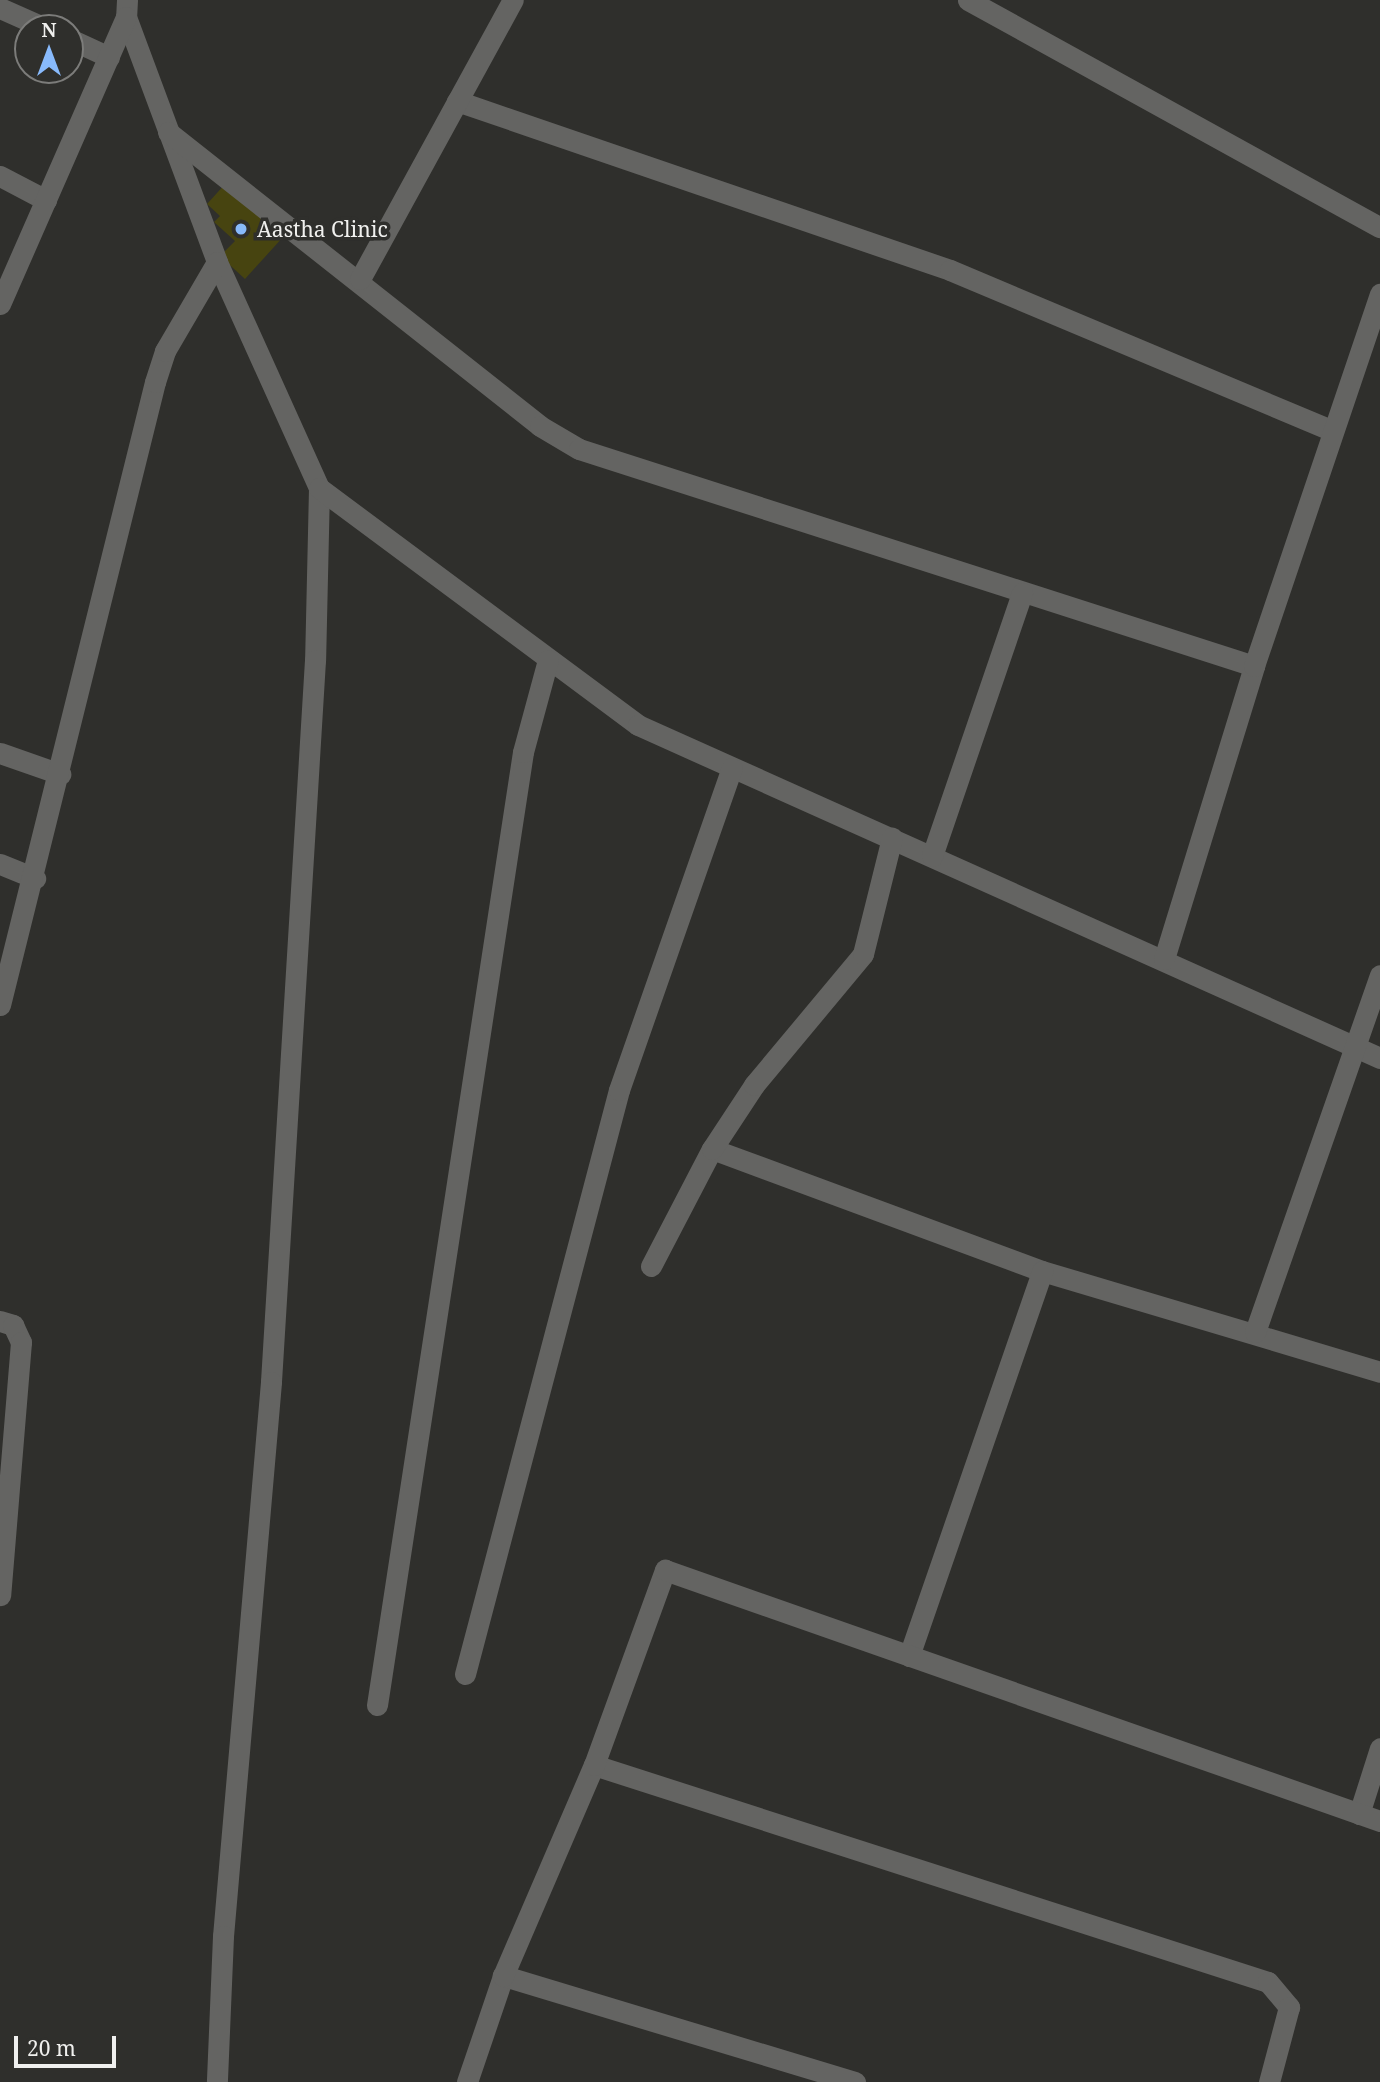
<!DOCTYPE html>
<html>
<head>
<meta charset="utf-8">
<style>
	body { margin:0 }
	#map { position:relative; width:1380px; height:2082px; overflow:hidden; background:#2f2f2c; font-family:"Noto Serif",serif }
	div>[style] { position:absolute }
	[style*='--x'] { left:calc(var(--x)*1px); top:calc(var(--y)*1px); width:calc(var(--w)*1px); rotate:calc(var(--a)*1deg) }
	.building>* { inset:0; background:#474410 }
	.minor>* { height:21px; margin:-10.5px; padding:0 10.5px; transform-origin:10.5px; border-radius:10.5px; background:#646462 }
	.dots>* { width:19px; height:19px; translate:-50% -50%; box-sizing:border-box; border:4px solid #2f2f2c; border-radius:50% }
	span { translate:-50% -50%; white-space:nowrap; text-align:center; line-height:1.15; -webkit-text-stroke:7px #2f2f2c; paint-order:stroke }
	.poi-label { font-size:21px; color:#f0f0ee }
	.left { translate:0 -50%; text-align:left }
	.north { position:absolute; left:14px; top:14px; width:70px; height:70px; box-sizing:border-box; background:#2f2f2c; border:2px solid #7c7c7a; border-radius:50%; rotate:0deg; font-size:19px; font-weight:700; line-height:28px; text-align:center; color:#f0f0ee }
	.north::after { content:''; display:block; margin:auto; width:24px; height:32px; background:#88bafc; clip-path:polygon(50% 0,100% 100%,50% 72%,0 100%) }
	.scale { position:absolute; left:14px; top:2036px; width:102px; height:32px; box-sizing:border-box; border:4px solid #f0f0ee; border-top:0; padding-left:9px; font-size:21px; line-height:24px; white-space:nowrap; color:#f0f0ee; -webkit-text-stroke:5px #2f2f2c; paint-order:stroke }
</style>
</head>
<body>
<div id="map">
	<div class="building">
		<i style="clip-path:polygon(226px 183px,284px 236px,245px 279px,220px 256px,235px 241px,214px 222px,220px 216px,207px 204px)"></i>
	</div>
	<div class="minor">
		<i style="--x:127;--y:0;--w:17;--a:93"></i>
		<i style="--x:126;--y:17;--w:261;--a:69.6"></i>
		<i style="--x:217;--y:262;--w:248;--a:65.7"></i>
		<i style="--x:319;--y:488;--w:172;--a:91.3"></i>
		<i style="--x:315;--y:660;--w:723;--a:93.49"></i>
		<i style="--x:271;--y:1382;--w:556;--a:94.95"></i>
		<i style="--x:223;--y:1936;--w:146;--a:92.4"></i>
		<i style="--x:968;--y:0;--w:470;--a:28.9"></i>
		<i style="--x:0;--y:8;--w:49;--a:24"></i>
		<i style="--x:70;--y:39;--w:43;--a:24.8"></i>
		<i style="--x:457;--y:101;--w:521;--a:18.92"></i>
		<i style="--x:950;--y:270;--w:413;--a:22.8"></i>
		<i style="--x:168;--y:132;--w:474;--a:38.3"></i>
		<i style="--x:540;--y:426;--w:45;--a:30.5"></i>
		<i style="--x:579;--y:449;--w:709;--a:17.82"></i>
		<i style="--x:0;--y:176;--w:52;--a:27.6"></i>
		<i style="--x:360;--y:279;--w:318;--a:-61.3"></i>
		<i style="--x:0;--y:304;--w:313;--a:-66.3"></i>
		<i style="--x:319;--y:488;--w:397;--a:36.6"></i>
		<i style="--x:638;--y:725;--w:813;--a:24.17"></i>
		<i style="--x:0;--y:753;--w:64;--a:19.3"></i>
		<i style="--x:932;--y:856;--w:278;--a:-71.1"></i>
		<i style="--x:0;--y:864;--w:38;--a:22"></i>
		<i style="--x:1164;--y:959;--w:307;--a:-72.9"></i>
		<i style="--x:1254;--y:666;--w:393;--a:-71.3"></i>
		<i style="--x:0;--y:1005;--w:642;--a:-76.03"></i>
		<i style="--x:155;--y:382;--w:33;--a:-72"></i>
		<i style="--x:165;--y:351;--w:103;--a:-59.7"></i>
		<i style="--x:712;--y:1149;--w:352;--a:20.3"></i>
		<i style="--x:1042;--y:1271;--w:353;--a:16.6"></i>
		<i style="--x:651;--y:1266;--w:132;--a:-62.5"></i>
		<i style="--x:712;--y:1149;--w:77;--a:-56.7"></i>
		<i style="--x:754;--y:1085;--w:170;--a:-50.2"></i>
		<i style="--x:863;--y:954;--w:120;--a:-76"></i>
		<i style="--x:0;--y:1321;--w:14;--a:17"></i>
		<i style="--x:13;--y:1325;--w:19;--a:65"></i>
		<i style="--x:21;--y:1342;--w:254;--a:94.7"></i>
		<i style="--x:1255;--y:1332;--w:378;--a:-70.7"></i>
		<i style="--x:909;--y:1656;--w:407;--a:-70.9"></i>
		<i style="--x:465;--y:1674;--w:604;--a:-75.23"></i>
		<i style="--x:619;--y:1090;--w:341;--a:-70.7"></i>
		<i style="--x:377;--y:1705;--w:964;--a:-81.29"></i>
		<i style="--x:523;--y:752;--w:95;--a:-74.8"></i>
		<i style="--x:594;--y:1765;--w:708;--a:17.85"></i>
		<i style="--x:1268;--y:1982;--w:33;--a:50"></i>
		<i style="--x:1289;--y:2007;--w:78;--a:104.9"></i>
		<i style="--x:1359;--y:1814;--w:69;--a:-72.3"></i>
		<i style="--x:467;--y:2082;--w:112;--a:-71.2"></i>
		<i style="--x:855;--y:2082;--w:368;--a:-163.2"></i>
		<i style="--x:503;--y:1976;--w:230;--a:-66.7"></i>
		<i style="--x:594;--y:1765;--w:208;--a:-70"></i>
		<i style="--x:665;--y:1570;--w:758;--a:19.34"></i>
	</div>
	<div class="dots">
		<i style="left:241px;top:229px;background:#88bafc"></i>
	</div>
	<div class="poi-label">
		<span class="left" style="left:257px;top:229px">Aastha Clinic</span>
	</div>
	<div class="north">N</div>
	<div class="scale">20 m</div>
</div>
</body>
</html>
